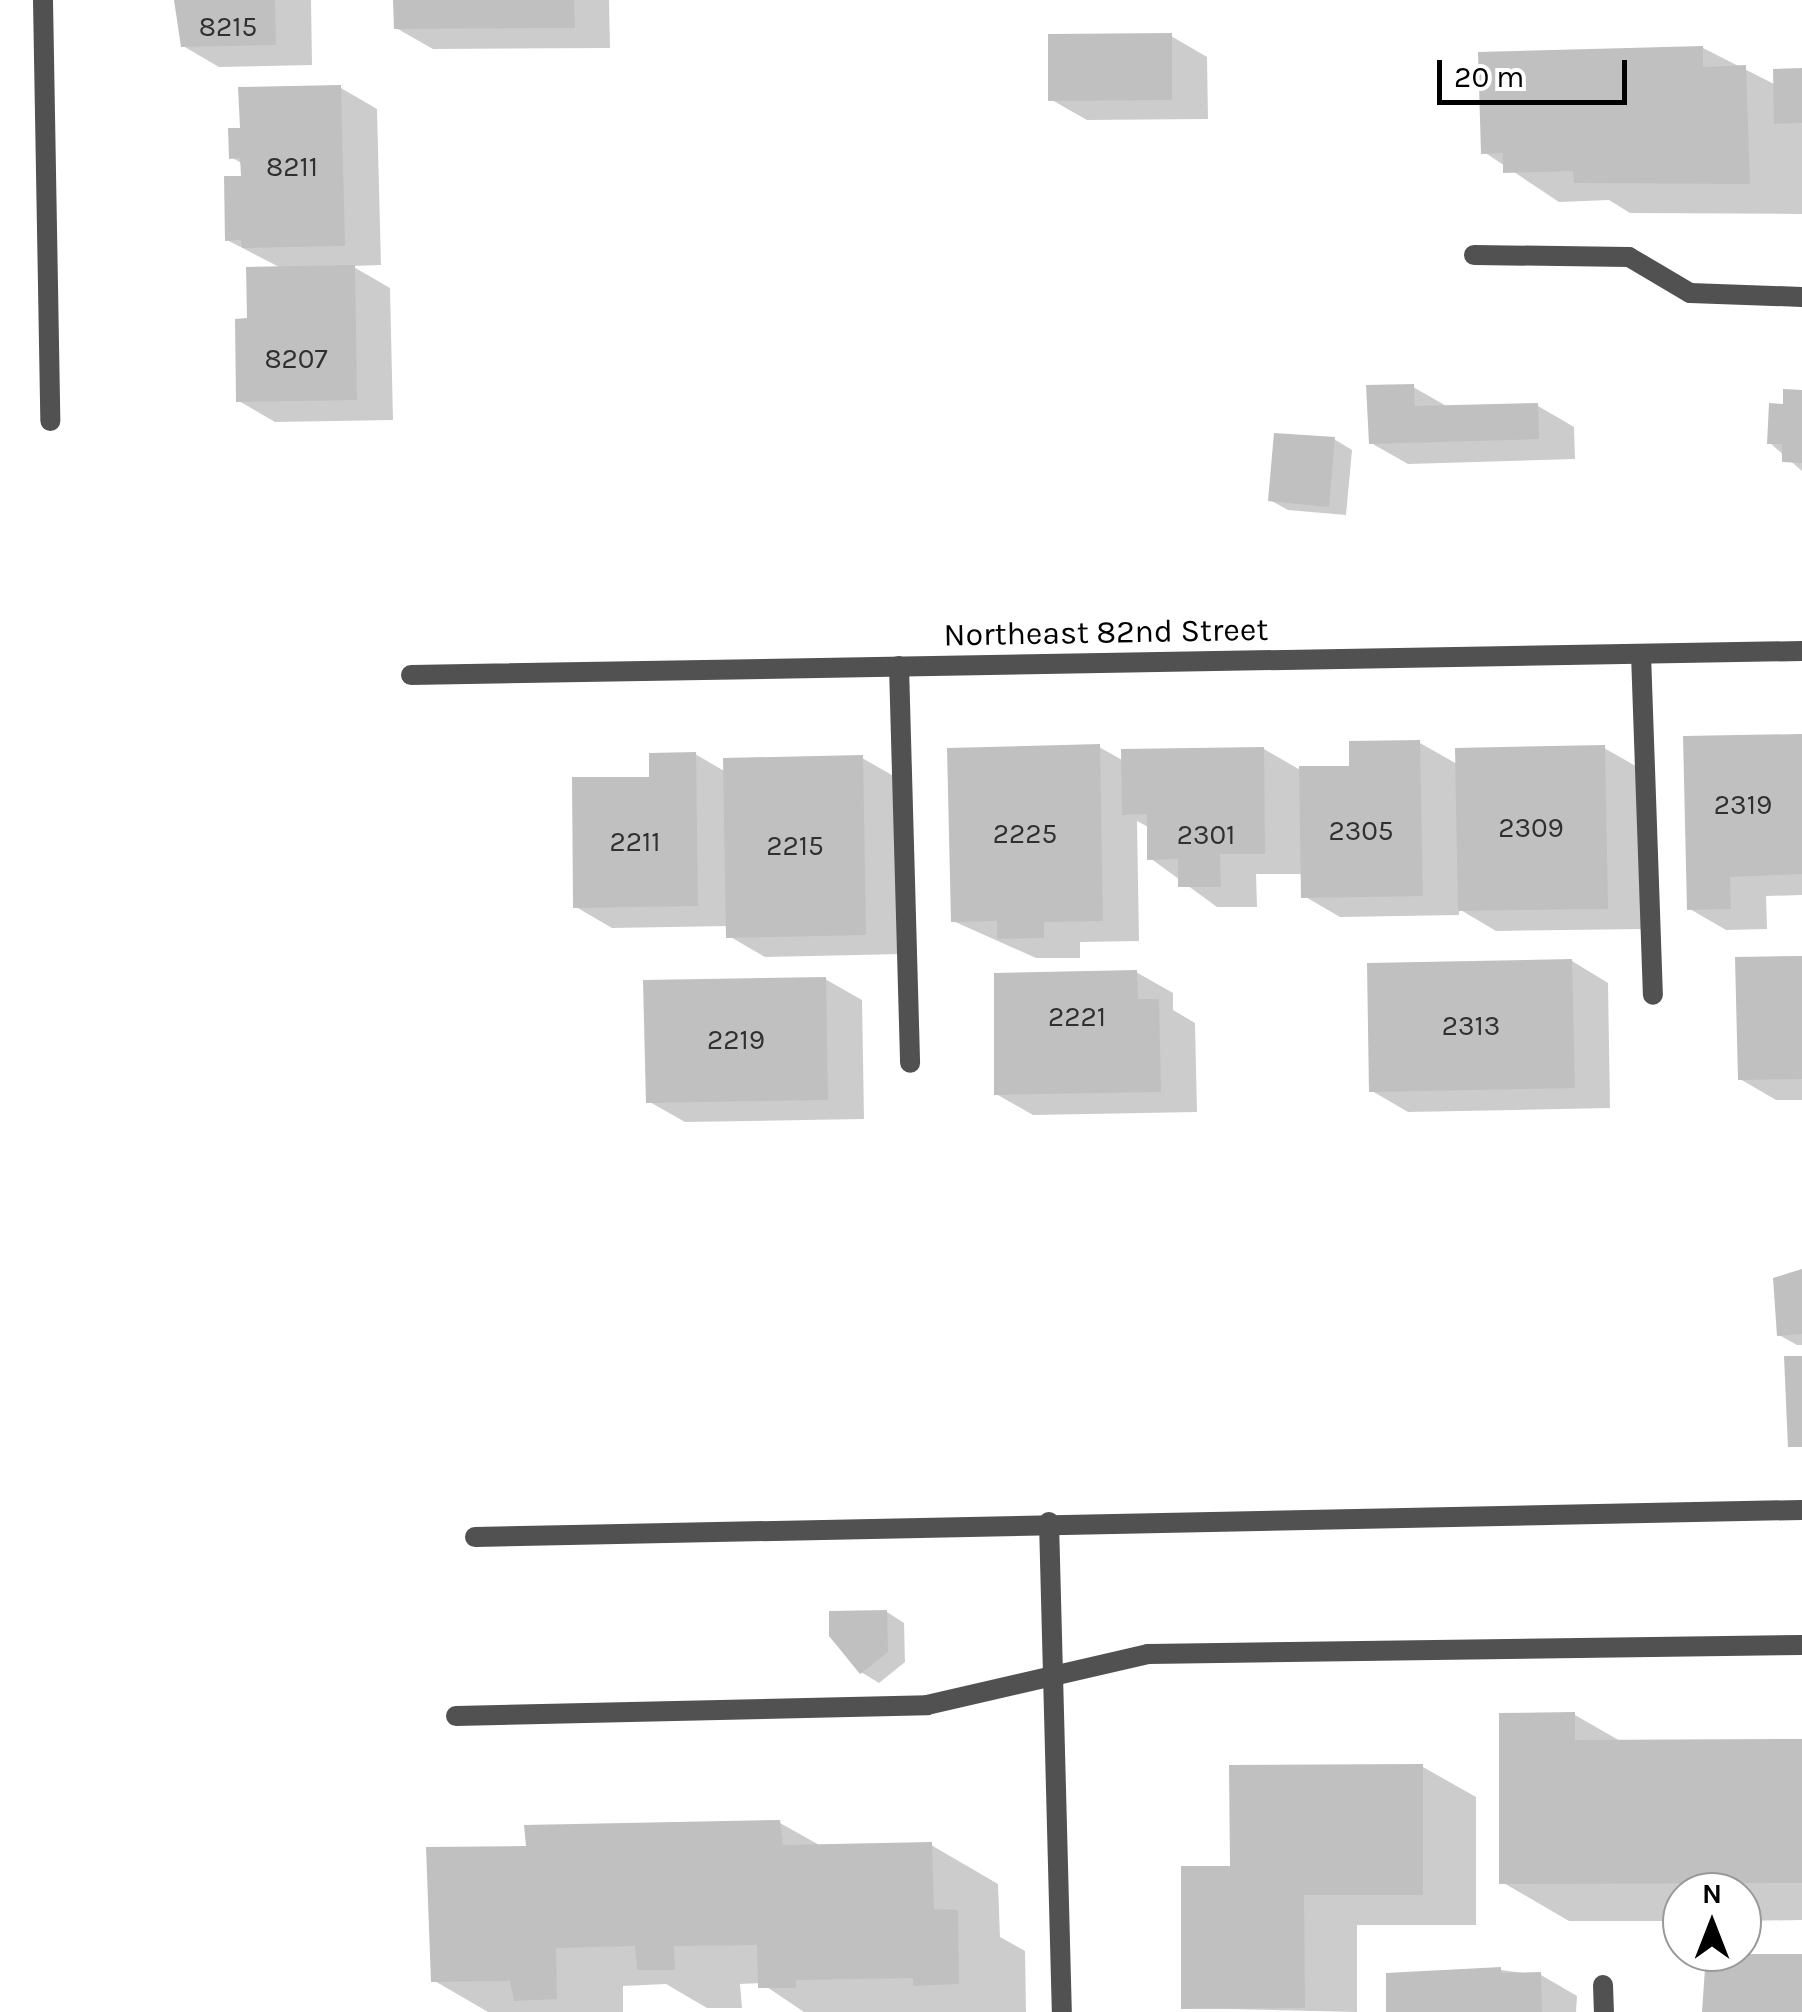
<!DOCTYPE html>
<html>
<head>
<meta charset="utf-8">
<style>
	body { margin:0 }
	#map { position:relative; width:1802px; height:2012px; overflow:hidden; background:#fff; font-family:Karla,sans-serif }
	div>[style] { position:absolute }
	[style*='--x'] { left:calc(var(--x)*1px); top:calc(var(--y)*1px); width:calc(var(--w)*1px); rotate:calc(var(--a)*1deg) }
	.shadow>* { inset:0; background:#0003 }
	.building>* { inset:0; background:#c0c0c0 }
	.service>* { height:20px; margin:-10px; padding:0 10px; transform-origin:10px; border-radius:10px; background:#515151 }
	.minor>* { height:20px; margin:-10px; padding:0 10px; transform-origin:10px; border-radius:10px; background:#515151 }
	span { translate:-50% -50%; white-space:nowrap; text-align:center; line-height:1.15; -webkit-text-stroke:8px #fff; paint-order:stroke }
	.number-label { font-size:28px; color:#303030 }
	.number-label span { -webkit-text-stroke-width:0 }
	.street-label { font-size:32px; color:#000 }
	.north { position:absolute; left:1662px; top:1872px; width:100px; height:100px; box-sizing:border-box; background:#fff; border:2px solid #999; border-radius:50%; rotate:0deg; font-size:28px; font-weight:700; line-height:40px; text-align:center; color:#000 }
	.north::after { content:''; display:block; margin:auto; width:35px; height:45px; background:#000; clip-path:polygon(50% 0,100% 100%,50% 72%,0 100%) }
	.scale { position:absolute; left:1437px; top:60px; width:190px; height:45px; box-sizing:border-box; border:5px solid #000; border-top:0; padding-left:12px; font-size:30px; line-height:35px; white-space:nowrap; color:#000; -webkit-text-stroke:8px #fff; paint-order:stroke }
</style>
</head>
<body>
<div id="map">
	<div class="shadow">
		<i style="clip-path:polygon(176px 0,311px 0,312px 65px,219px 67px,183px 46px)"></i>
		<i style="clip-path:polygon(395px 0,609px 0,610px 48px,433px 49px,396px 28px)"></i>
		<i style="clip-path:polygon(1171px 36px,1207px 57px,1208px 119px,1087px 120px,1050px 99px)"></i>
		<i style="clip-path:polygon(1703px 48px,1776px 85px,1802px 71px,1802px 214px,1630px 213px,1609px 200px,1559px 202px,1484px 152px)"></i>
		<i style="clip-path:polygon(341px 88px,377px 109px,381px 265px,352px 266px,390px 288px,393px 420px,275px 422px,239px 401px,283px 269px,227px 240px,243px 178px,243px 164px,231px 157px,242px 131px)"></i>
		<i style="clip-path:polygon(1413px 387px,1450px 408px,1538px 406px,1574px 427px,1575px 459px,1408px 464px,1371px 443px)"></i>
		<i style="clip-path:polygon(1802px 392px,1802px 471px,1770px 443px,1785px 407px)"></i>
		<i style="clip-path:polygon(1334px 439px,1352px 450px,1346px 515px,1288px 510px,1270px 500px)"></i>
		<i style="clip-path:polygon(1802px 736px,1802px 895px,1766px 896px,1767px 929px,1726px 930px,1690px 909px)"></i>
		<i style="clip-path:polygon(1420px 743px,1457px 764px,1604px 748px,1641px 769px,1644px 929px,1496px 931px,1459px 909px,1459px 915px,1340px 917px,1304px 896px,1303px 874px,1256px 874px,1257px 907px,1217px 907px,1150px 858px,1150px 828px,1137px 821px,1139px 941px,1080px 942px,1080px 958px,1036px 958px,953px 921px,1099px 747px,1124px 761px,1264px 749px,1302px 771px,1352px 768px)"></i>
		<i style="clip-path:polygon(695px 754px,726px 772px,862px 758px,899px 779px,902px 954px,765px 957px,729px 936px,729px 926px,612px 928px,576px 907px,652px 780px)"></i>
		<i style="clip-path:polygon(1802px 958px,1802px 1100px,1776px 1100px,1740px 1079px)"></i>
		<i style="clip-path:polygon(1572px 961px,1608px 983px,1610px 1108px,1408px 1112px,1372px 1091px)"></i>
		<i style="clip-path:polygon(1136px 972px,1173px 993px,1173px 1010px,1195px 1023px,1197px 1112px,1033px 1115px,996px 1094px)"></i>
		<i style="clip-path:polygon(825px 979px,862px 1000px,864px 1119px,685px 1122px,648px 1101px)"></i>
		<i style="clip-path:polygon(1802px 1272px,1802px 1345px,1797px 1345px,1779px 1335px,1788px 1273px)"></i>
		<i style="clip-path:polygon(887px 1612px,904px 1623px,905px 1662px,879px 1683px,861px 1672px)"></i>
		<i style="clip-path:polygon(1575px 1715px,1622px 1742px,1802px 1741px,1802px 1920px,1742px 1921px,1742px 1892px,1682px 1892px,1682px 1921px,1569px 1921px,1502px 1882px)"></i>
		<i style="clip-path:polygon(1423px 1767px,1476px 1797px,1476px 1925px,1357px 1925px,1357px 2012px,1184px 2008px,1233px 1868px)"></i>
		<i style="clip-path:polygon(780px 1823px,821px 1846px,931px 1845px,998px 1884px,1000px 1937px,1025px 1951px,1026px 2012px,804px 2012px,761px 1983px,740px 1984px,742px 2008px,707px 2008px,666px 1984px,623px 1986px,623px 2012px,488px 2012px,433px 1980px,528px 1848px)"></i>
		<i style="clip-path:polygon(1501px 1970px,1541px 1975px,1577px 1996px,1576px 2012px,1389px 2012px)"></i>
	</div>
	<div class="building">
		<i style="clip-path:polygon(174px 0,275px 0,276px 45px,181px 47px)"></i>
		<i style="clip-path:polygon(393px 0,574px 0,575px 28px,394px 29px)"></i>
		<i style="clip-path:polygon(1172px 33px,1172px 100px,1048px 101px,1048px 34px)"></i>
		<i style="clip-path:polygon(1703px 46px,1703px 67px,1746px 65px,1750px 184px,1574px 183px,1573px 171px,1503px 173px,1503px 153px,1481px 154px,1478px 52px)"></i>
		<i style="clip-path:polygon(1802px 68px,1802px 123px,1774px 124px,1773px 69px)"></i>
		<i style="clip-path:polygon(341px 85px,345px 246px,242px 248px,241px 240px,225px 241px,224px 176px,241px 176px,240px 158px,229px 159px,228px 128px,240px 128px,238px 87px)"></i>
		<i style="clip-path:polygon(355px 265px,357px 400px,236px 402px,235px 319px,247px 318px,246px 267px)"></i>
		<i style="clip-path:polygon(1414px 384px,1415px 406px,1538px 403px,1539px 439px,1369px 444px,1366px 385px)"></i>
		<i style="clip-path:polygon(1783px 389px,1802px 390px,1802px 463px,1782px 462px,1782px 444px,1767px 444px,1769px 403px,1783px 404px)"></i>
		<i style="clip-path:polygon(1274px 433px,1335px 437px,1329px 507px,1268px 501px)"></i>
		<i style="clip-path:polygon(1802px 734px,1802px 874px,1730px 877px,1731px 909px,1687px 910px,1683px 736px)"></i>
		<i style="clip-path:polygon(1420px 740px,1423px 896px,1301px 898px,1299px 766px,1349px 766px,1349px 741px)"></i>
		<i style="clip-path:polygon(1100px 744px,1103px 921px,1044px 922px,1044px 938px,997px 939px,997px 921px,951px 922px,947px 748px)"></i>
		<i style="clip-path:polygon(1605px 745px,1608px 909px,1458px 911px,1455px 748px)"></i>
		<i style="clip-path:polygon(1264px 747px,1265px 854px,1220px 854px,1221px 887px,1178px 887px,1178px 859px,1147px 860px,1147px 814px,1122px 815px,1121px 749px)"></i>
		<i style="clip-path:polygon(696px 752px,698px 906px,573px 908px,572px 777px,649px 777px,649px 753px)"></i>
		<i style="clip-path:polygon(863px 755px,866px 935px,726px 938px,723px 758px)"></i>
		<i style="clip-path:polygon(1802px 956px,1802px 1079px,1738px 1080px,1735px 957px)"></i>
		<i style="clip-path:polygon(1572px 959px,1575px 1088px,1369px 1092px,1367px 963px)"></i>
		<i style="clip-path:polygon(1137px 970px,1138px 999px,1159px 999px,1161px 1092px,994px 1095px,994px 973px)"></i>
		<i style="clip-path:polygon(826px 977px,828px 1100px,646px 1103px,643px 980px)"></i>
		<i style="clip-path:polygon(1802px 1269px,1802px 1334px,1777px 1336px,1773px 1278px)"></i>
		<i style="clip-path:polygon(1784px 1356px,1802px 1356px,1802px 1447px,1788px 1447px)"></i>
		<i style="clip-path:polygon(887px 1610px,888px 1652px,860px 1674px,829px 1636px,829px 1611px)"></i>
		<i style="clip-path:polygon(1575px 1712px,1575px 1740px,1802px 1739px,1802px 1883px,1499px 1884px,1499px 1713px)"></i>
		<i style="clip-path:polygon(1423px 1764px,1423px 1895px,1304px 1895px,1305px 2008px,1181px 2009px,1181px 1866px,1230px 1866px,1229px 1765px)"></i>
		<i style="clip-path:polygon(780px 1820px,783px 1845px,932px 1842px,934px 1909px,958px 1910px,959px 1984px,913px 1986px,913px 1978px,796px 1980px,796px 1988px,758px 1988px,757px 1945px,674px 1946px,675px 1970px,637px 1970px,635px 1946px,556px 1948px,557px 1999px,514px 2001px,510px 1981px,431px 1982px,426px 1847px,526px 1846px,524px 1825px)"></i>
		<i style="clip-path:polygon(1706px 1954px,1802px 1954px,1802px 2012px,1702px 2012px)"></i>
		<i style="clip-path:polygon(1501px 1967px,1501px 1973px,1541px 1972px,1542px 2012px,1386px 2012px,1386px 1973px)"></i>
	</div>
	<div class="service">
		<i style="--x:1474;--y:255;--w:155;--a:0.7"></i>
		<i style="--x:1629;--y:257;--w:71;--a:30.5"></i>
		<i style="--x:1690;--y:293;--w:112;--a:2"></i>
		<i style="--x:1641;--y:654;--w:341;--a:88"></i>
		<i style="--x:899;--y:666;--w:397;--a:88.4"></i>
		<i style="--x:1049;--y:1522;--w:490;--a:88.5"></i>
		<i style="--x:475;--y:1537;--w:1327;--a:-1.17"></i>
		<i style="--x:456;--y:1716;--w:471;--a:-1.3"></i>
		<i style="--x:927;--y:1705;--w:227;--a:-13"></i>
		<i style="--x:1148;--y:1654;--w:654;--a:-0.79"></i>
		<i style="--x:1603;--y:1985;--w:27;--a:88"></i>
	</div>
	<div class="minor">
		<i style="--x:43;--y:0;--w:421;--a:89"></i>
		<i style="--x:411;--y:675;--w:1391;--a:-0.99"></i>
	</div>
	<div class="number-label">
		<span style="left:228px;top:27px">8215</span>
		<span style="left:292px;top:167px">8211</span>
		<span style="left:296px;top:359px">8207</span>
		<span style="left:1743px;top:805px">2319</span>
		<span style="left:1531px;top:828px">2309</span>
		<span style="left:1361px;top:831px">2305</span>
		<span style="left:1025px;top:834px">2225</span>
		<span style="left:1206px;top:835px">2301</span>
		<span style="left:635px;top:842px">2211</span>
		<span style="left:795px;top:846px">2215</span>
		<span style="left:1077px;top:1017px">2221</span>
		<span style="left:1471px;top:1026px">2313</span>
		<span style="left:736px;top:1040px">2219</span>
	</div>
	<div class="street-label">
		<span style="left:1106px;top:633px;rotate:-1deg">Northeast 82nd Street</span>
	</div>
	<div class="north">N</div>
	<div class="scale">20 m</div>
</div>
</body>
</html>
